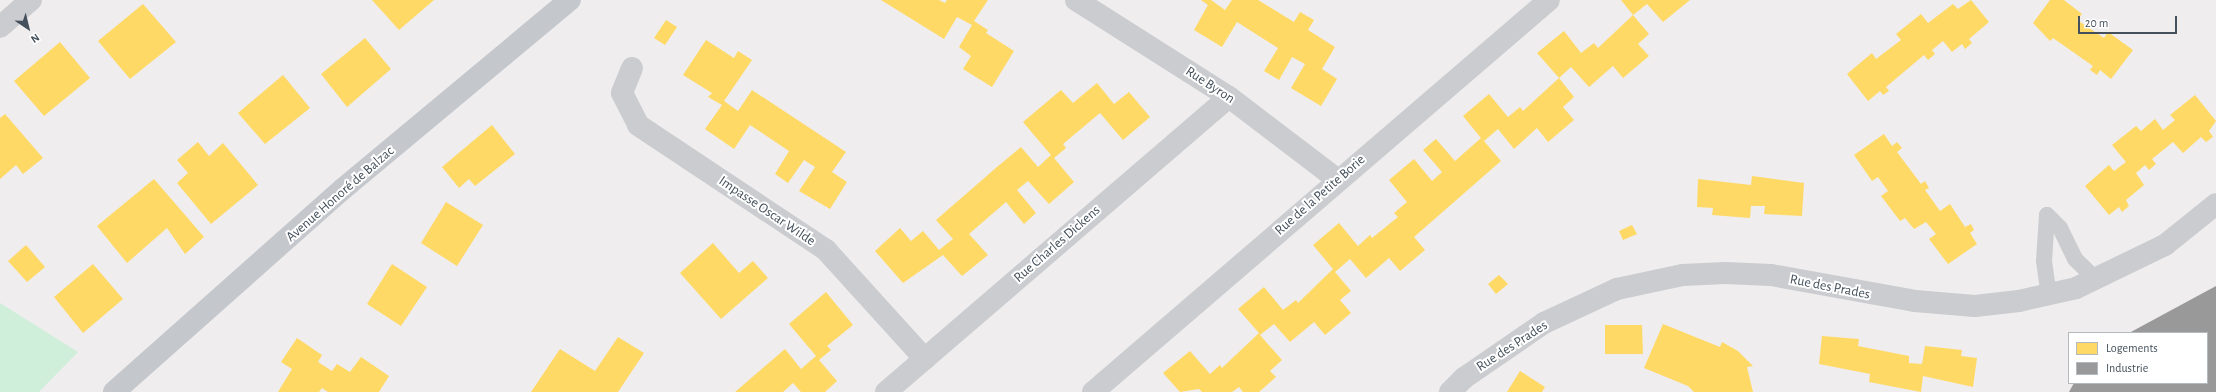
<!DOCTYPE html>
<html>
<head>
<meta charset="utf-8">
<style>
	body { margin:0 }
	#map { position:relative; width:2216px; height:392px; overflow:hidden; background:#efeded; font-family:"Alegreya Sans",sans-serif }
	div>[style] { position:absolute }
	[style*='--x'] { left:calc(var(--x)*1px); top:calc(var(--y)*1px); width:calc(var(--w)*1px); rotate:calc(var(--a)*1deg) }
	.green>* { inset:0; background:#d0efdb }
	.homes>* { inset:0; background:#ffd966 }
	.industry>* { inset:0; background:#999 }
	.lane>* { height:16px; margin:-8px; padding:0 8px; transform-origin:8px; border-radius:8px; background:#cacccf }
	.street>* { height:22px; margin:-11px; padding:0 11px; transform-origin:11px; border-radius:11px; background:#cacccf }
	.primary>* { height:22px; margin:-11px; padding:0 11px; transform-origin:11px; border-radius:11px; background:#c4c8cd }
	span { translate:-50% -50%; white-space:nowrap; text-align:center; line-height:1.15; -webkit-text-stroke:4px #fff; paint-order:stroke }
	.street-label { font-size:14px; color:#44505b }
	.legend { position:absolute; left:2068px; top:332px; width:140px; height:52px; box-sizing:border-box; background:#fff; border:1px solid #b4b9bd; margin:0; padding:5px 7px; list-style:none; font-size:12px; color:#44505b }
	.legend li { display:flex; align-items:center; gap:8px; height:20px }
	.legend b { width:20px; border:1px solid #b4b9bd }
	.north { position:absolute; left:8px; top:8px; width:40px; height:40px; -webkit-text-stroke:3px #fff; paint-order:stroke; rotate:145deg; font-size:11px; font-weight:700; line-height:16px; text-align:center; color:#44505b }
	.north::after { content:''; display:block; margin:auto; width:14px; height:18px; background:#44505b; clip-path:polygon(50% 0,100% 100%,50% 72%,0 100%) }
	.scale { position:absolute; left:2078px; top:16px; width:99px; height:18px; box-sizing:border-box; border:2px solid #44505b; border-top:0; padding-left:5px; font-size:12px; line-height:14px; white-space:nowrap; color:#44505b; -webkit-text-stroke:3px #fff; paint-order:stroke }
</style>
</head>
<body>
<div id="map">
	<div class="green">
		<i style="clip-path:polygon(0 303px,78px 352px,39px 392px,0 392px)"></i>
	</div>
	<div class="homes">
		<i style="clip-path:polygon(372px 0,434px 0,399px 30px)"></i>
		<i style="clip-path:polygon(881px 0,939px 0,945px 3px,947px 0,988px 0,974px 21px,988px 30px,986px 33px,1014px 51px,992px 87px,963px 69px,971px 56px,959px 47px,972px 25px,957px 17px,944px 39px)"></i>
		<i style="clip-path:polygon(1201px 0,1211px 0,1225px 10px,1232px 0,1258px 0,1294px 22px,1300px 12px,1314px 20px,1308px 30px,1335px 47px,1322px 69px,1337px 79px,1321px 106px,1291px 88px,1305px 64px,1292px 57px,1279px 80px,1264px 71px,1278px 48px,1237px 22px,1222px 47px,1194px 30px,1208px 5px)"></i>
		<i style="clip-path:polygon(1621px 0,1690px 0,1663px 22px,1647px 4px,1633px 15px)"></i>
		<i style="clip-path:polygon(1971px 0,1989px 22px,1969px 39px,1972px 43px,1965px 49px,1962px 44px,1952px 52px,1943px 41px,1932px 50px,1935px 54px,1928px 60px,1924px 55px,1886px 87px,1889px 91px,1883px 95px,1880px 91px,1868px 101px,1847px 74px,1872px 53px,1876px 59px,1901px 40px,1896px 34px,1921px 14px,1928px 23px,1953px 4px,1958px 9px)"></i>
		<i style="clip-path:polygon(2050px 0,2064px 0,2082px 14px,2077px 20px,2104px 38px,2108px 32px,2133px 50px,2111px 79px,2100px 70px,2097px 75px,2090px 70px,2093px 66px,2053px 38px,2050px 41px,2033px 23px)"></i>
		<i style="clip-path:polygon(143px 4px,176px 42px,130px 79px,98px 41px)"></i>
		<i style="clip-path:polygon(1633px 15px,1649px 34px,1638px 44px,1649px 56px,1623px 78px,1613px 66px,1589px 87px,1571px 67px,1559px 78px,1537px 53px,1564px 31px,1581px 53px,1594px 43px,1598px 48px)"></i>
		<i style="clip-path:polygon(666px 20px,677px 27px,665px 45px,654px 38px)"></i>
		<i style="clip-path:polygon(365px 38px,391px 69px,347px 107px,321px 74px)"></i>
		<i style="clip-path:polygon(706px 40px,734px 58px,738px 51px,752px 60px,724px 101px,738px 111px,752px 90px,846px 152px,832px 172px,847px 182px,830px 209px,799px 191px,815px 167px,804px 160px,788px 183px,775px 174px,789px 151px,750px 125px,734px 149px,705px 129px,722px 105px,708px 97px,712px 93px,683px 75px)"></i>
		<i style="clip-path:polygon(60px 42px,90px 78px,44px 116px,14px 81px)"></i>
		<i style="clip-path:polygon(283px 75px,310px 108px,265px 144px,238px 113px)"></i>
		<i style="clip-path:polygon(1559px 78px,1574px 97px,1563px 107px,1574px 120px,1548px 142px,1537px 128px,1514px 149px,1498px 129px,1484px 141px,1501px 161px,1414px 237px,1425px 250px,1400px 271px,1389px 258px,1366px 278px,1350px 259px,1335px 272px,1351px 291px,1340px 300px,1351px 313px,1325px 335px,1314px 322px,1290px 342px,1274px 324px,1260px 335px,1282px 360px,1270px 371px,1276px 377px,1259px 392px,1243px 392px,1239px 387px,1232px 392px,1202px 392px,1199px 389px,1180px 392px,1163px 373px,1190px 351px,1210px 374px,1220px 365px,1222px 368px,1259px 333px,1238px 309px,1264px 287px,1283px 310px,1296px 300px,1298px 303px,1333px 269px,1313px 245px,1339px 223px,1358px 246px,1370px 235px,1372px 238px,1398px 217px,1394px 213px,1407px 202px,1389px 180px,1414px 159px,1432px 181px,1442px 172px,1423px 150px,1436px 139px,1455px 161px,1481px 138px,1463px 116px,1489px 94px,1508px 117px,1520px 107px,1523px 111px)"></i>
		<i style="clip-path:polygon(1097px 83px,1114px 104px,1129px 92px,1150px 117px,1123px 140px,1100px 113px,1063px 144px,1066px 148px,1054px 158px,1074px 182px,1049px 204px,1028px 181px,1017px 190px,1036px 213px,1024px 224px,1006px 202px,969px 234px,988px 255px,962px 276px,943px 255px,903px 283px,875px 251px,900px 228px,911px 241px,923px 231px,939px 250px,953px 239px,936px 220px,997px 167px,1021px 147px,1038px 167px,1051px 155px,1023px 122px,1061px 90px,1073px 103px)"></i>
		<i style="clip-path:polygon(2195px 95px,2216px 121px,2209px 131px,2213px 137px,2206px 142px,2201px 137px,2183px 153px,2173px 142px,2152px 159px,2156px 164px,2149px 170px,2145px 165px,2136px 173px,2144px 185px,2126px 200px,2129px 206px,2122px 212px,2119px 207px,2109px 215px,2085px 186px,2109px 165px,2114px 171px,2126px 162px,2112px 145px,2136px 126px,2141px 131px,2155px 119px,2163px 130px,2175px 120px,2170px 115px)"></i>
		<i style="clip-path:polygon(5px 114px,43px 158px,23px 174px,16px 165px,0 179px,0 118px)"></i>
		<i style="clip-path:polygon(492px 125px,515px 154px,475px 186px,469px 179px,459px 188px,442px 167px)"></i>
		<i style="clip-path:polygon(1884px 134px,1892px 146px,1897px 142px,1902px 148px,1897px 152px,1921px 184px,1925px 181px,1929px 188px,1925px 190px,1940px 211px,1950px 204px,1965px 227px,1971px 224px,1974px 230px,1970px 233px,1977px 244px,1948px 264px,1929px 239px,1936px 234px,1926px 222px,1914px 229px,1905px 218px,1900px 221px,1881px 196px,1888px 191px,1878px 177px,1872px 181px,1854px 155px)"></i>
		<i style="clip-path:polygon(198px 142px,209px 156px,223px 143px,258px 185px,211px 224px,177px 183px,188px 173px,177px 160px)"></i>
		<i style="clip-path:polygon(1752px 176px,1804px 183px,1802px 216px,1764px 214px,1765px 206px,1751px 206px,1750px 218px,1712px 215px,1713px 208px,1697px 207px,1698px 179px,1751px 185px)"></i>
		<i style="clip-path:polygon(154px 179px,204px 237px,185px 254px,167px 228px,127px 263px,97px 226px)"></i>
		<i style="clip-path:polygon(446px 202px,483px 225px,457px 266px,421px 243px)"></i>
		<i style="clip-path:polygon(1632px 225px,1637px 234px,1623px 240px,1619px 231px)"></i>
		<i style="clip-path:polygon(713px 243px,739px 273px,753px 261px,768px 278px,721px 319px,680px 273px)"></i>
		<i style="clip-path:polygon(26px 245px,45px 267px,27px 282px,8px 261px)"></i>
		<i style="clip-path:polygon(93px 264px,123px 299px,83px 333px,54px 297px)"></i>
		<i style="clip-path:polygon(392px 264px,427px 287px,401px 326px,367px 304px)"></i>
		<i style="clip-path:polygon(1499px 275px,1508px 284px,1496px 294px,1488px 284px)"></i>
		<i style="clip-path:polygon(826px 292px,853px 325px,827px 346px,831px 350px,819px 360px,837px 381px,825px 392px,801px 392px,793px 383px,783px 392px,735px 392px,785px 349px,801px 369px,816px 356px,789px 324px)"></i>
		<i style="clip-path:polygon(1663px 324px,1720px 347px,1722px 342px,1738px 351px,1753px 366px,1747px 367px,1753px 392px,1694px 392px,1688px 386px,1644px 368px)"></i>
		<i style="clip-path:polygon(1605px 325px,1642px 325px,1643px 354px,1605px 354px)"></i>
		<i style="clip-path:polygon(1822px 336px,1859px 339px,1858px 346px,1909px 356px,1909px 363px,1922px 364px,1925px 346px,1962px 350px,1961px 356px,1977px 358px,1973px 387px,1923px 376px,1921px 392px,1869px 382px,1870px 374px,1819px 364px)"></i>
		<i style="clip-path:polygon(618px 337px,644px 353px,618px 392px,531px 392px,560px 349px,595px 371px)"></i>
		<i style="clip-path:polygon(297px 338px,322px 355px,318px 362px,332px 371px,337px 364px,350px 372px,361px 357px,389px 376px,379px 392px,328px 392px,322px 388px,319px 392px,278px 392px,292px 369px,281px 362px)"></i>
		<i style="clip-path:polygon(1520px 371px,1545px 387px,1542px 392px,1507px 392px)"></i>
	</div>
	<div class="industry">
		<i style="clip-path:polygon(2216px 286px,2216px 392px,2069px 392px,2074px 383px,2207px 383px,2207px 333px,2129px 333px)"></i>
	</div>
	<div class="lane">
		<i style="--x:2047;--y:215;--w:46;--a:93.7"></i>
		<i style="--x:2044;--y:261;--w:34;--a:82"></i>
		<i style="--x:2047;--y:215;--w:18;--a:45"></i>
		<i style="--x:2060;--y:228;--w:34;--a:64"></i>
		<i style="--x:2075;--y:259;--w:28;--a:44"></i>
	</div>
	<div class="street">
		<i style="--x:1076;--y:0;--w:181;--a:32.4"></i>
		<i style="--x:1229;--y:97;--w:137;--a:37.3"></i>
		<i style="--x:0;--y:27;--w:41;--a:-41.1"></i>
		<i style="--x:632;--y:68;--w:27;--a:112"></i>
		<i style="--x:622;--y:93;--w:36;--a:63"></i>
		<i style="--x:638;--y:125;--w:226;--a:33.6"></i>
		<i style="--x:826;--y:250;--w:147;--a:47.8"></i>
		<i style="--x:886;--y:392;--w:452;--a:-40.7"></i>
		<i style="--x:1093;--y:392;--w:601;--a:-40.68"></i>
		<i style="--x:1450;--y:392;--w:20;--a:-45"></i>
		<i style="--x:1464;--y:378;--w:97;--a:-34.5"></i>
		<i style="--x:1544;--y:323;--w:81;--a:-25"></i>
		<i style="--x:1617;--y:289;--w:67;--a:-12"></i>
		<i style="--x:1683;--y:275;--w:42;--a:-2.7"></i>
		<i style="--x:1725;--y:273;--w:46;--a:2.5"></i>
		<i style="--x:1771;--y:275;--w:146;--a:10.2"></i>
		<i style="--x:1915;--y:301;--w:60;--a:4.8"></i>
		<i style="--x:1975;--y:306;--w:44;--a:-6.5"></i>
		<i style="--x:2019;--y:301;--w:58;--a:-12.8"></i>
		<i style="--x:2076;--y:288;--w:99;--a:-25.8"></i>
		<i style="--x:2165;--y:245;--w:65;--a:-38.8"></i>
	</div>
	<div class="primary">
		<i style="--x:114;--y:392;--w:307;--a:-41.6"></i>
		<i style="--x:344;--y:188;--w:294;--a:-39.8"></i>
	</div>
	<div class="street-label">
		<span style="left:1210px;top:85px;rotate:33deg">Rue Byron</span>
		<span style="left:340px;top:194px;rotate:-41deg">Avenue Honoré de Balzac</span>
		<span style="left:1320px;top:195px;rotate:-41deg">Rue de la Petite Borie</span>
		<span style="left:767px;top:211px;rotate:34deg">Impasse Oscar Wilde</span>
		<span style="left:1057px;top:244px;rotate:-41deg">Rue Charles Dickens</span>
		<span style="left:1830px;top:287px;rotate:11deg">Rue des Prades</span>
		<span style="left:1512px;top:346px;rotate:-33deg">Rue des Prades</span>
	</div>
	<ul class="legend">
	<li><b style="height:11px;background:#ffd966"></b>Logements</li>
	<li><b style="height:11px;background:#999"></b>Industrie</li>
	</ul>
	<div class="north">N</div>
	<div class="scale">20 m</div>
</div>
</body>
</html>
